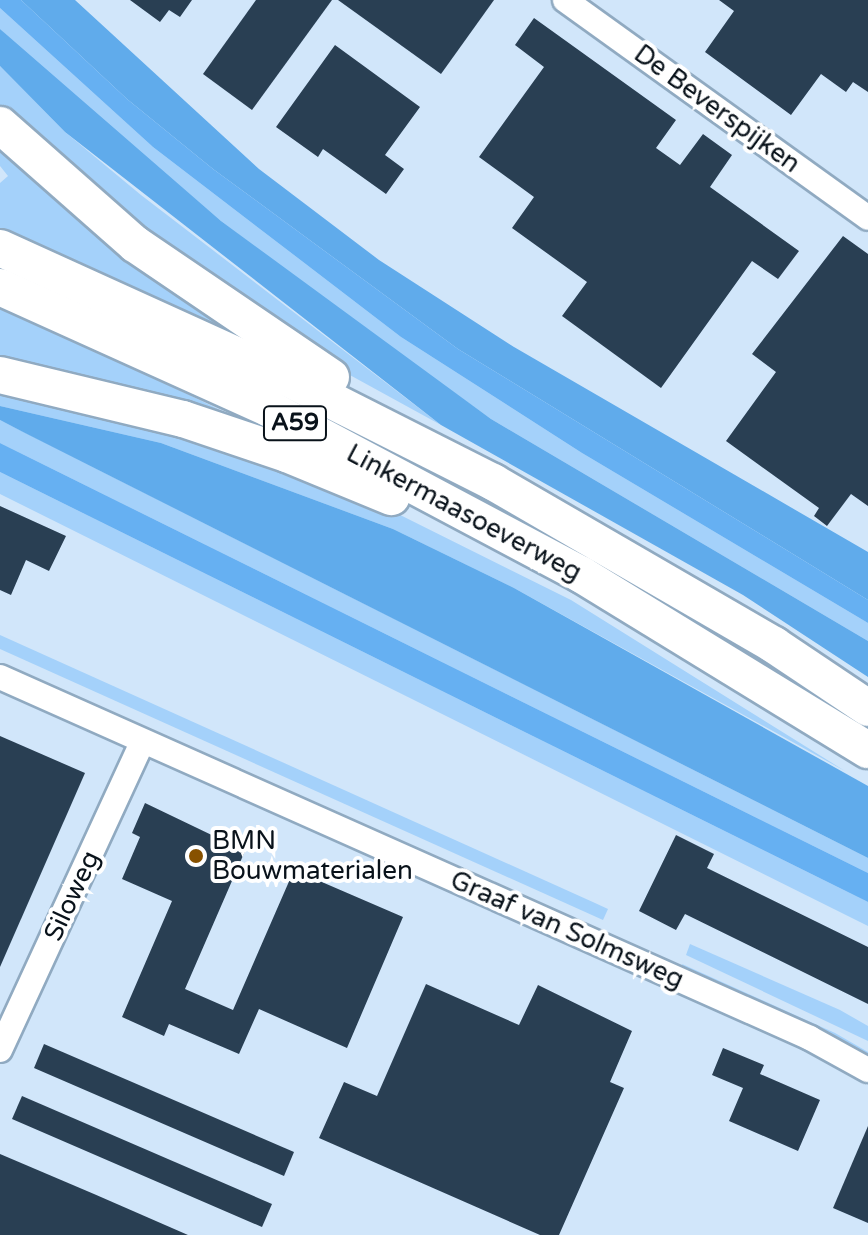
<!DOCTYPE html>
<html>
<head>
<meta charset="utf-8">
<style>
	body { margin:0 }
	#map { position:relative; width:868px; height:1235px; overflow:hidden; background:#d1e6fa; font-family:"Varela Round",sans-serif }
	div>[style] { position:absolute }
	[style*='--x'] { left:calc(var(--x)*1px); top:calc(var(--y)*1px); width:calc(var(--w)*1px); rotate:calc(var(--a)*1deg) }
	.green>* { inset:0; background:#a4d1fa }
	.forest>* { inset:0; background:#60abeb }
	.water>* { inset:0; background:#66b0f2 }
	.building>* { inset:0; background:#293f53 }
	.roads { filter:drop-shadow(2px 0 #90aac1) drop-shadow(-2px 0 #90aac1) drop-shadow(0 2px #90aac1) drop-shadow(0 -2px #90aac1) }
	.minor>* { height:24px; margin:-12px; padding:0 12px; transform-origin:12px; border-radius:12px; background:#fff }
	.highway>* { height:36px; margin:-18px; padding:0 18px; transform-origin:18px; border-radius:18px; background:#fff }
	.dots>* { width:22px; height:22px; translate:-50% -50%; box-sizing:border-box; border:4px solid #fff; border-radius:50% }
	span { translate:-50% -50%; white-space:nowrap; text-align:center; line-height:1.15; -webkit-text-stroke:8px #fff; paint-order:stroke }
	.shield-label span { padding:2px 6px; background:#fff; border:2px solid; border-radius:6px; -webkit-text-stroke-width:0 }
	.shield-label { font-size:24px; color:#09121a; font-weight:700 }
	.street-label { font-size:26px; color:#09121a }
	.poi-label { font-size:26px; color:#09121a }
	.left { translate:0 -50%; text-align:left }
</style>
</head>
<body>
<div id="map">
	<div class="green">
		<i style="clip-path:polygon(0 8px,153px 147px,401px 337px,582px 453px,868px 623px,868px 641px,491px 419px,351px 319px,221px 221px,39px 66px,0 29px)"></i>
		<i style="clip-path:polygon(0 66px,65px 132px,141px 195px,441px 425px,348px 374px,131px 224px,0 108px)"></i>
		<i style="clip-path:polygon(0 134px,301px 365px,0 230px,0 183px,8px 176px,0 166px)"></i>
		<i style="clip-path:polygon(0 306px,117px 360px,243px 421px,0 369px)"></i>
		<i style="clip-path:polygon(0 386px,165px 427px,356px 493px,571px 600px,845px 771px,514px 588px,393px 529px,161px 443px,0 406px)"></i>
		<i style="clip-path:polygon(0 420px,868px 858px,868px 873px,0 443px)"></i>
		<i style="clip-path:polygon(0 472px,868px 902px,868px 926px,0 494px)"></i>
		<i style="clip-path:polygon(0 635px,595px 903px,608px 909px,603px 920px,0 649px)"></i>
		<i style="clip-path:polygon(690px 944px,840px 1010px,868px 1026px,868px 1041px,686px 955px)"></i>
		<i style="clip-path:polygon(682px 964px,835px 1033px,868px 1052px,868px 1058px,685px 972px)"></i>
	</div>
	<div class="forest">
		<i style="clip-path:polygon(21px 0,75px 0,259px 169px,379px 260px,514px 347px,868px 552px,868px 600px,458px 349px,213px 169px,127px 99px)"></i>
		<i style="clip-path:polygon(0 29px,221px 221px,491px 419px,868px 641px,868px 677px,743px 595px,441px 425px,65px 132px,0 66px)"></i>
		<i style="clip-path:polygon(0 406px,161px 443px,393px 529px,514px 588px,868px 786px,868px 858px,25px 433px,0 420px)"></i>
	</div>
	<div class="water">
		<i style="clip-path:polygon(0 0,21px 0,127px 99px,213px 169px,458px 349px,868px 600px,868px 623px,582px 453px,401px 337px,153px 147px,0 8px)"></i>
		<i style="clip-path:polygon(0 443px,868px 873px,868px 902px,0 472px)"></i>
	</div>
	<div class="building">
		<i style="clip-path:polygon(130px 0,192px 0,180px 17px,169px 10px,160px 22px)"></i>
		<i style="clip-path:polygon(256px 0,332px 0,252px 110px,203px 74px)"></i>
		<i style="clip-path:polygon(338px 0,494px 0,441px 74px)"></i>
		<i style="clip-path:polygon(719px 0,868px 0,868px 92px,853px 82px,846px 92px,821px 74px,791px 115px,705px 52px,734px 11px)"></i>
		<i style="clip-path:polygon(534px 18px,676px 120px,656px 148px,680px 165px,703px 134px,732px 155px,710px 187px,799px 251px,778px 279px,752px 261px,661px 388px,562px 316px,587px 282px,512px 228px,534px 197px,479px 157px,544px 67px,515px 45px)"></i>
		<i style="clip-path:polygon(335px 45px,420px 107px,385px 155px,404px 169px,386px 194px,323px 149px,318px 157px,276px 127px)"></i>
		<i style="clip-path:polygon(843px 236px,868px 254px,868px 506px,851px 494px,827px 526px,814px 516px,819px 508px,726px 441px,776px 372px,752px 354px)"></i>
		<i style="clip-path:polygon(0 506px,66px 536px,49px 571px,26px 560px,11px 595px,0 590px)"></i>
		<i style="clip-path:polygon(0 736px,85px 773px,0 967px)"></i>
		<i style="clip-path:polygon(145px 803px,245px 851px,185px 989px,233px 1010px,294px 870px,403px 917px,347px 1048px,259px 1009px,239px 1054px,169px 1024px,164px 1036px,122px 1017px,172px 901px,122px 879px,140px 837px,132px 833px)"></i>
		<i style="clip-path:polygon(676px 835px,714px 854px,707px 868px,868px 947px,868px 1004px,685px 914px,676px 930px,639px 911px)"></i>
		<i style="clip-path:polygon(426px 984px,519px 1025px,538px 985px,632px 1031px,610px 1082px,624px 1088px,559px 1235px,540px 1235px,319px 1138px,344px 1082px,377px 1096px)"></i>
		<i style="clip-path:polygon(44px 1044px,294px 1152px,284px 1176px,34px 1068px)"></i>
		<i style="clip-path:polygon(723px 1048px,764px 1065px,760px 1074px,820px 1100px,798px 1151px,729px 1121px,743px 1088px,712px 1075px)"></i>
		<i style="clip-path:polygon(22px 1096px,272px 1204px,262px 1227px,12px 1119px)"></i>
		<i style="clip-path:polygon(868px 1126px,868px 1223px,833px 1208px)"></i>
		<i style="clip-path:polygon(0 1154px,94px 1194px,188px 1235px,0 1235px)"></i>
	</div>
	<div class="roads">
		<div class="minor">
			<i style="--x:565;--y:0;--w:373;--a:35.7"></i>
			<i style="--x:0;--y:677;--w:887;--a:24.02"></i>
			<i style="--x:810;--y:1038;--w:66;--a:28.9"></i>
			<i style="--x:0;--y:1050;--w:340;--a:-65.2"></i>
		</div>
		<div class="highway">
			<i style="--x:0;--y:125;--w:180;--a:41.4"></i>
			<i style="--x:135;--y:244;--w:237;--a:34.2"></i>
			<i style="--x:0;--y:248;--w:315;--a:24.4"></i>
			<i style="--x:287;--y:378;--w:231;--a:26.8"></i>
			<i style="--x:493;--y:482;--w:325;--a:30.1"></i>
			<i style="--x:774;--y:645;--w:113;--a:33.8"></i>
			<i style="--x:0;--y:287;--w:294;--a:24.3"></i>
			<i style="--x:268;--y:408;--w:356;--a:28"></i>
			<i style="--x:582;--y:575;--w:335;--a:31.5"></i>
			<i style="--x:0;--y:375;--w:188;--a:13.5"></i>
			<i style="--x:183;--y:419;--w:110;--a:18.6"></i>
			<i style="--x:287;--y:454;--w:113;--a:22.5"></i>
		</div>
	</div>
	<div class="dots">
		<i style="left:196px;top:856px;background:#875100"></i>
	</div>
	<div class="shield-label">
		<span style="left:295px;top:423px">A59</span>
	</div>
	<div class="street-label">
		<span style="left:717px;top:109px;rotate:36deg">De Beverspijken</span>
		<span style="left:464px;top:513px;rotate:28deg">Linkermaasoeverweg</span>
		<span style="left:72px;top:896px;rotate:-65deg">Siloweg</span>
		<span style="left:567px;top:930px;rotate:24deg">Graaf van Solmsweg</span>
	</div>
	<div class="poi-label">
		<span class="left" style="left:212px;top:856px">BMN<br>Bouwmaterialen</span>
	</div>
</div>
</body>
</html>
